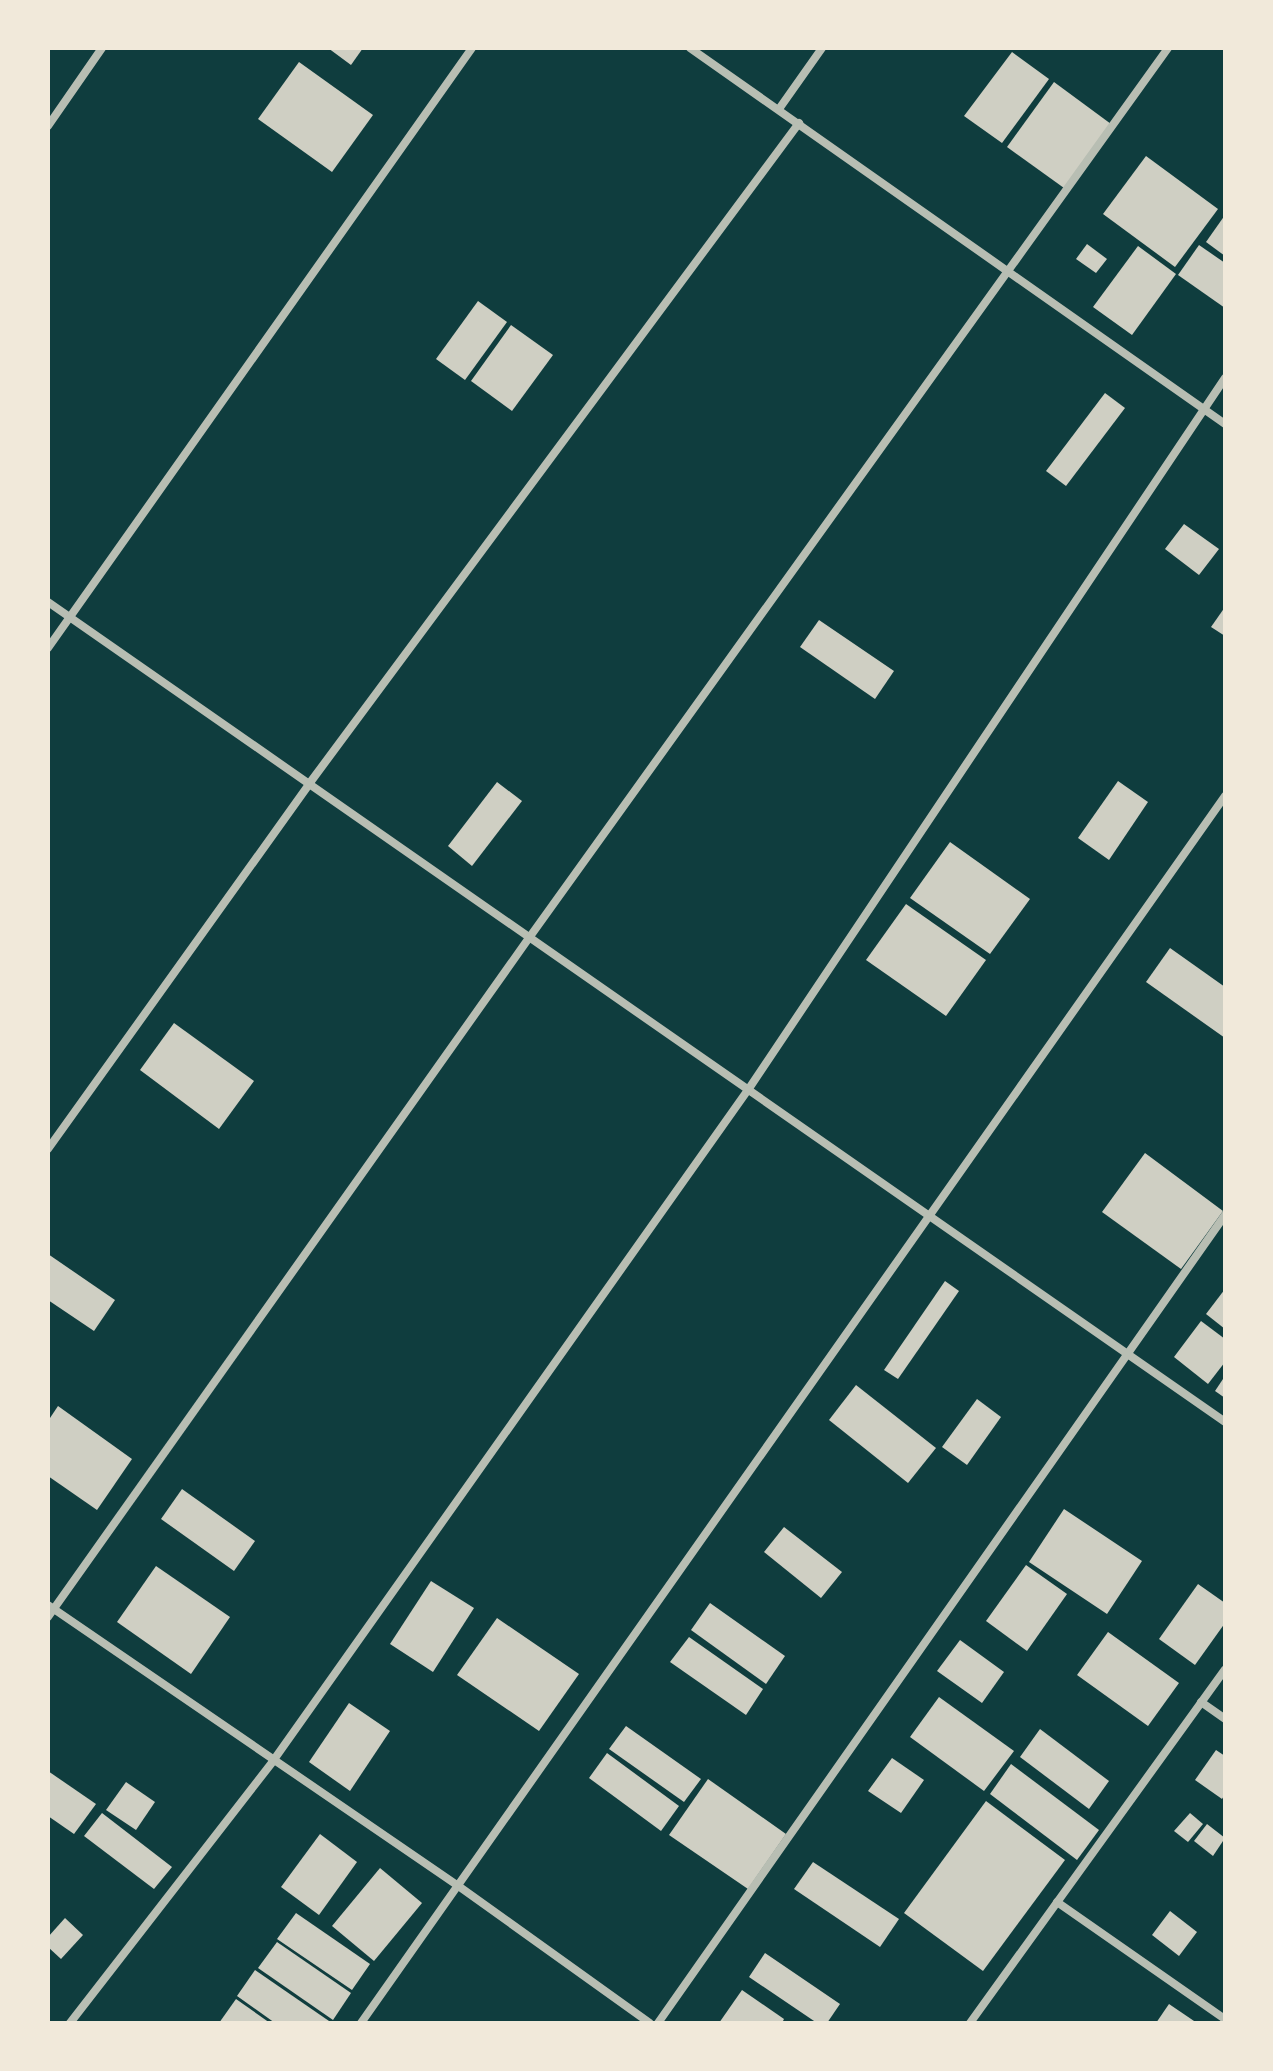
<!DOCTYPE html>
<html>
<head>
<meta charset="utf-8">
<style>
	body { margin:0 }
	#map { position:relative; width:1273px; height:2071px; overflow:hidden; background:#0f3d3e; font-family:"Playfair Display",serif }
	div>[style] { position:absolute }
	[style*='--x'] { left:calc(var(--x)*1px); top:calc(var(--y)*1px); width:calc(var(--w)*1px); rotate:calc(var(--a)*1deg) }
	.building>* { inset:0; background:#cfcfc3 }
	.minor>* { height:8px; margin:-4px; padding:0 4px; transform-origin:4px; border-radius:4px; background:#b8beb3 }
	span { translate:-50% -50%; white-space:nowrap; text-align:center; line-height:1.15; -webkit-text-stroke:6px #f1e9da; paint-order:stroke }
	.frame { position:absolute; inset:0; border:50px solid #f1e9da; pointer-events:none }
</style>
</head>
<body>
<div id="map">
	<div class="building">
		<i style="clip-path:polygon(328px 48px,363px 48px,351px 65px)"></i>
		<i style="clip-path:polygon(1012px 52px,1049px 79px,1002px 143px,964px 116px)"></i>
		<i style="clip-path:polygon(299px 62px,373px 115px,332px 172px,258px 119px)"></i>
		<i style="clip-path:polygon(1054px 82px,1111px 124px,1064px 188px,1007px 147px)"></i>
		<i style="clip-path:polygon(1146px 156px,1218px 209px,1175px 267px,1103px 214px)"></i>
		<i style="clip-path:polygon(1225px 215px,1225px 256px,1206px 242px)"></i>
		<i style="clip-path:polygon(1087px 244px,1107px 259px,1096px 273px,1076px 259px)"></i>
		<i style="clip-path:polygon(1199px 245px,1225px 263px,1225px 308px,1178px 275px)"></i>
		<i style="clip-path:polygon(1138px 246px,1176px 274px,1132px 335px,1093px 307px)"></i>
		<i style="clip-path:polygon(478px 301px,507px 322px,465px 380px,436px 359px)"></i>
		<i style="clip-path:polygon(511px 325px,553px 355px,512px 411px,471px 381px)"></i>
		<i style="clip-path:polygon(1105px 393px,1125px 408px,1066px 486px,1046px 471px)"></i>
		<i style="clip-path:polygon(1184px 524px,1219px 549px,1199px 575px,1165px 549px)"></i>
		<i style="clip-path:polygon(1225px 607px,1225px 636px,1211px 627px)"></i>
		<i style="clip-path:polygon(819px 620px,894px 671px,875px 699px,800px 647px)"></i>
		<i style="clip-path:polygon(1118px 781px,1148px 802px,1109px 860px,1078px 838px)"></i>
		<i style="clip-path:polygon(497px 782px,522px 801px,472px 866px,448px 846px)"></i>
		<i style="clip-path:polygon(950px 842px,1030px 899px,990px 954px,910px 898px)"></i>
		<i style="clip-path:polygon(906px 904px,986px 960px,946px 1016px,866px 960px)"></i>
		<i style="clip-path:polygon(1170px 948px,1225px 987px,1225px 1038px,1146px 982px)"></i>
		<i style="clip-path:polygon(174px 1023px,254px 1081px,219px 1129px,140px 1070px)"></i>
		<i style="clip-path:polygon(1145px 1153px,1223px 1211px,1181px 1269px,1102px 1212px)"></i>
		<i style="clip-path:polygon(48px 1254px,115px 1300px,94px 1331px,48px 1300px)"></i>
		<i style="clip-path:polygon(945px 1281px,959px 1291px,898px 1379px,884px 1370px)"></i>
		<i style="clip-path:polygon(1225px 1289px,1225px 1329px,1206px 1314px)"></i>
		<i style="clip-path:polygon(1201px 1321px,1225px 1339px,1225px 1362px,1208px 1384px,1174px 1357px)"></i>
		<i style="clip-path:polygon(1225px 1376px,1225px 1398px,1215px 1391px)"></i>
		<i style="clip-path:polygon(856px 1385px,936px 1448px,908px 1483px,829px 1420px)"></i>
		<i style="clip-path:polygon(977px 1399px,1001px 1417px,967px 1465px,942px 1447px)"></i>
		<i style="clip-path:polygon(58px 1406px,132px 1459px,97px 1510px,48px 1476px,48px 1421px)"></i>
		<i style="clip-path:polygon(182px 1489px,255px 1541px,234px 1571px,161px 1519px)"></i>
		<i style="clip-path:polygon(1064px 1509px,1142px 1561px,1107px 1614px,1029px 1562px)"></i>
		<i style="clip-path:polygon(784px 1527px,842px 1572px,821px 1598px,764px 1552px)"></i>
		<i style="clip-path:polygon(1026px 1565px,1067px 1594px,1027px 1651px,986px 1621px)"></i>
		<i style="clip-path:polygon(156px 1566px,230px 1617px,191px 1674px,117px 1622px)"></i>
		<i style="clip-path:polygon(431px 1581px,474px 1608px,433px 1672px,390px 1644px)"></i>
		<i style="clip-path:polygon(1198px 1584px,1225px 1603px,1225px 1623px,1195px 1665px,1159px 1639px)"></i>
		<i style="clip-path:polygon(710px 1603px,785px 1656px,766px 1684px,691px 1630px)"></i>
		<i style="clip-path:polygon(497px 1618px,579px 1674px,539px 1731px,457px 1675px)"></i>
		<i style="clip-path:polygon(1108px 1632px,1179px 1683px,1148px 1726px,1077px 1675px)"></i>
		<i style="clip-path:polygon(689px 1637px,763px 1689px,746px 1715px,670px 1662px)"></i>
		<i style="clip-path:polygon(960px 1640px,1004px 1672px,982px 1703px,937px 1671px)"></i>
		<i style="clip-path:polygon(939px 1697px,1014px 1751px,984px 1791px,910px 1737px)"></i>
		<i style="clip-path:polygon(349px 1703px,390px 1731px,350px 1791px,309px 1762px)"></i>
		<i style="clip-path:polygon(626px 1726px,701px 1779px,684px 1802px,609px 1749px)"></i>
		<i style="clip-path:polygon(1040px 1729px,1109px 1781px,1089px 1809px,1020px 1757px)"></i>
		<i style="clip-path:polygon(1216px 1750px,1225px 1756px,1225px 1794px,1222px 1799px,1195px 1780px)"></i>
		<i style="clip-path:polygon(607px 1753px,679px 1806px,661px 1831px,589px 1778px)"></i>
		<i style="clip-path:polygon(892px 1758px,924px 1780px,901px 1813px,868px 1791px)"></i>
		<i style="clip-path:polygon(1011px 1764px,1099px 1830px,1077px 1860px,990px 1794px)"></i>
		<i style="clip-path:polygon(48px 1771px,96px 1804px,74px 1834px,48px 1816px)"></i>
		<i style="clip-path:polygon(708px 1779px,786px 1834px,748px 1889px,669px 1835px)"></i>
		<i style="clip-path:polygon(126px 1782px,155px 1802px,136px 1830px,106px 1810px)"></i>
		<i style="clip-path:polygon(986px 1801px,1065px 1860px,983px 1971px,904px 1913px)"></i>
		<i style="clip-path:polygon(102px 1813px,172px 1867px,154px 1889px,84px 1836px)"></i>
		<i style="clip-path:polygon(1190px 1813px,1203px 1824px,1188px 1842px,1174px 1831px)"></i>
		<i style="clip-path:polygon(1207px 1824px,1225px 1838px,1213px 1856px,1194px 1841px)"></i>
		<i style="clip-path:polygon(320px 1834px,357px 1862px,319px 1915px,281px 1887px)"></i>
		<i style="clip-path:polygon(813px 1862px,899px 1919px,880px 1947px,794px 1889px)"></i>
		<i style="clip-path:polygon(380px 1868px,422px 1903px,374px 1961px,332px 1926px)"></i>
		<i style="clip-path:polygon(1170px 1911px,1197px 1932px,1179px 1956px,1152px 1935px)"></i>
		<i style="clip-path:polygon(296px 1913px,370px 1964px,352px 1990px,277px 1939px)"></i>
		<i style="clip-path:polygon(65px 1918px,83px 1935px,61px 1959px,48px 1947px,48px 1937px)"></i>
		<i style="clip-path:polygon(277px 1942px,351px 1993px,333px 2020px,258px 1968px)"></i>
		<i style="clip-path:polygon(765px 1953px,840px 2004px,827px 2023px,817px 2023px,749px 1977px)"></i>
		<i style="clip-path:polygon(255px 1970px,329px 2021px,328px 2023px,275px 2023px,237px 1996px)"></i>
		<i style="clip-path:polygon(742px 1990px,784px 2019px,782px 2023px,719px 2023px)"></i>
		<i style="clip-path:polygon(236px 1999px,270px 2023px,219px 2023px)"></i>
		<i style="clip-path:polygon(1169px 2004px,1197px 2023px,1156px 2023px)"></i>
	</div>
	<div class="minor">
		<i style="--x:690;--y:48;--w:654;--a:35.1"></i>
		<i style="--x:779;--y:109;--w:75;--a:-54.8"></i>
		<i style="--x:48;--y:126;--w:95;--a:-55.3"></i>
		<i style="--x:48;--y:602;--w:1434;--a:34.86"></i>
		<i style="--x:48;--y:648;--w:735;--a:-54.75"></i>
		<i style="--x:48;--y:1149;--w:449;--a:-54.4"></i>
		<i style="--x:309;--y:784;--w:823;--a:-53.45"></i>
		<i style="--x:48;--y:1605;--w:496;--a:34.4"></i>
		<i style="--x:457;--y:1885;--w:237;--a:35.6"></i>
		<i style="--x:48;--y:1617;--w:832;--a:-54.69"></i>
		<i style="--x:529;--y:938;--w:1096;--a:-54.32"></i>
		<i style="--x:1201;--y:1702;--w:29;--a:35"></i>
		<i style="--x:1057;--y:1902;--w:205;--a:34.9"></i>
		<i style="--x:70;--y:2023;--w:331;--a:-52.2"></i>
		<i style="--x:273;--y:1761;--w:822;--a:-54.71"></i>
		<i style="--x:748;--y:1090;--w:857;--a:-56.18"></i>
		<i style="--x:361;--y:2023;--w:1501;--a:-54.85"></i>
		<i style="--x:658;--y:2023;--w:987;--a:-54.94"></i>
		<i style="--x:970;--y:2023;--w:436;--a:-54.2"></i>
	</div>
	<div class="frame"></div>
</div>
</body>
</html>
